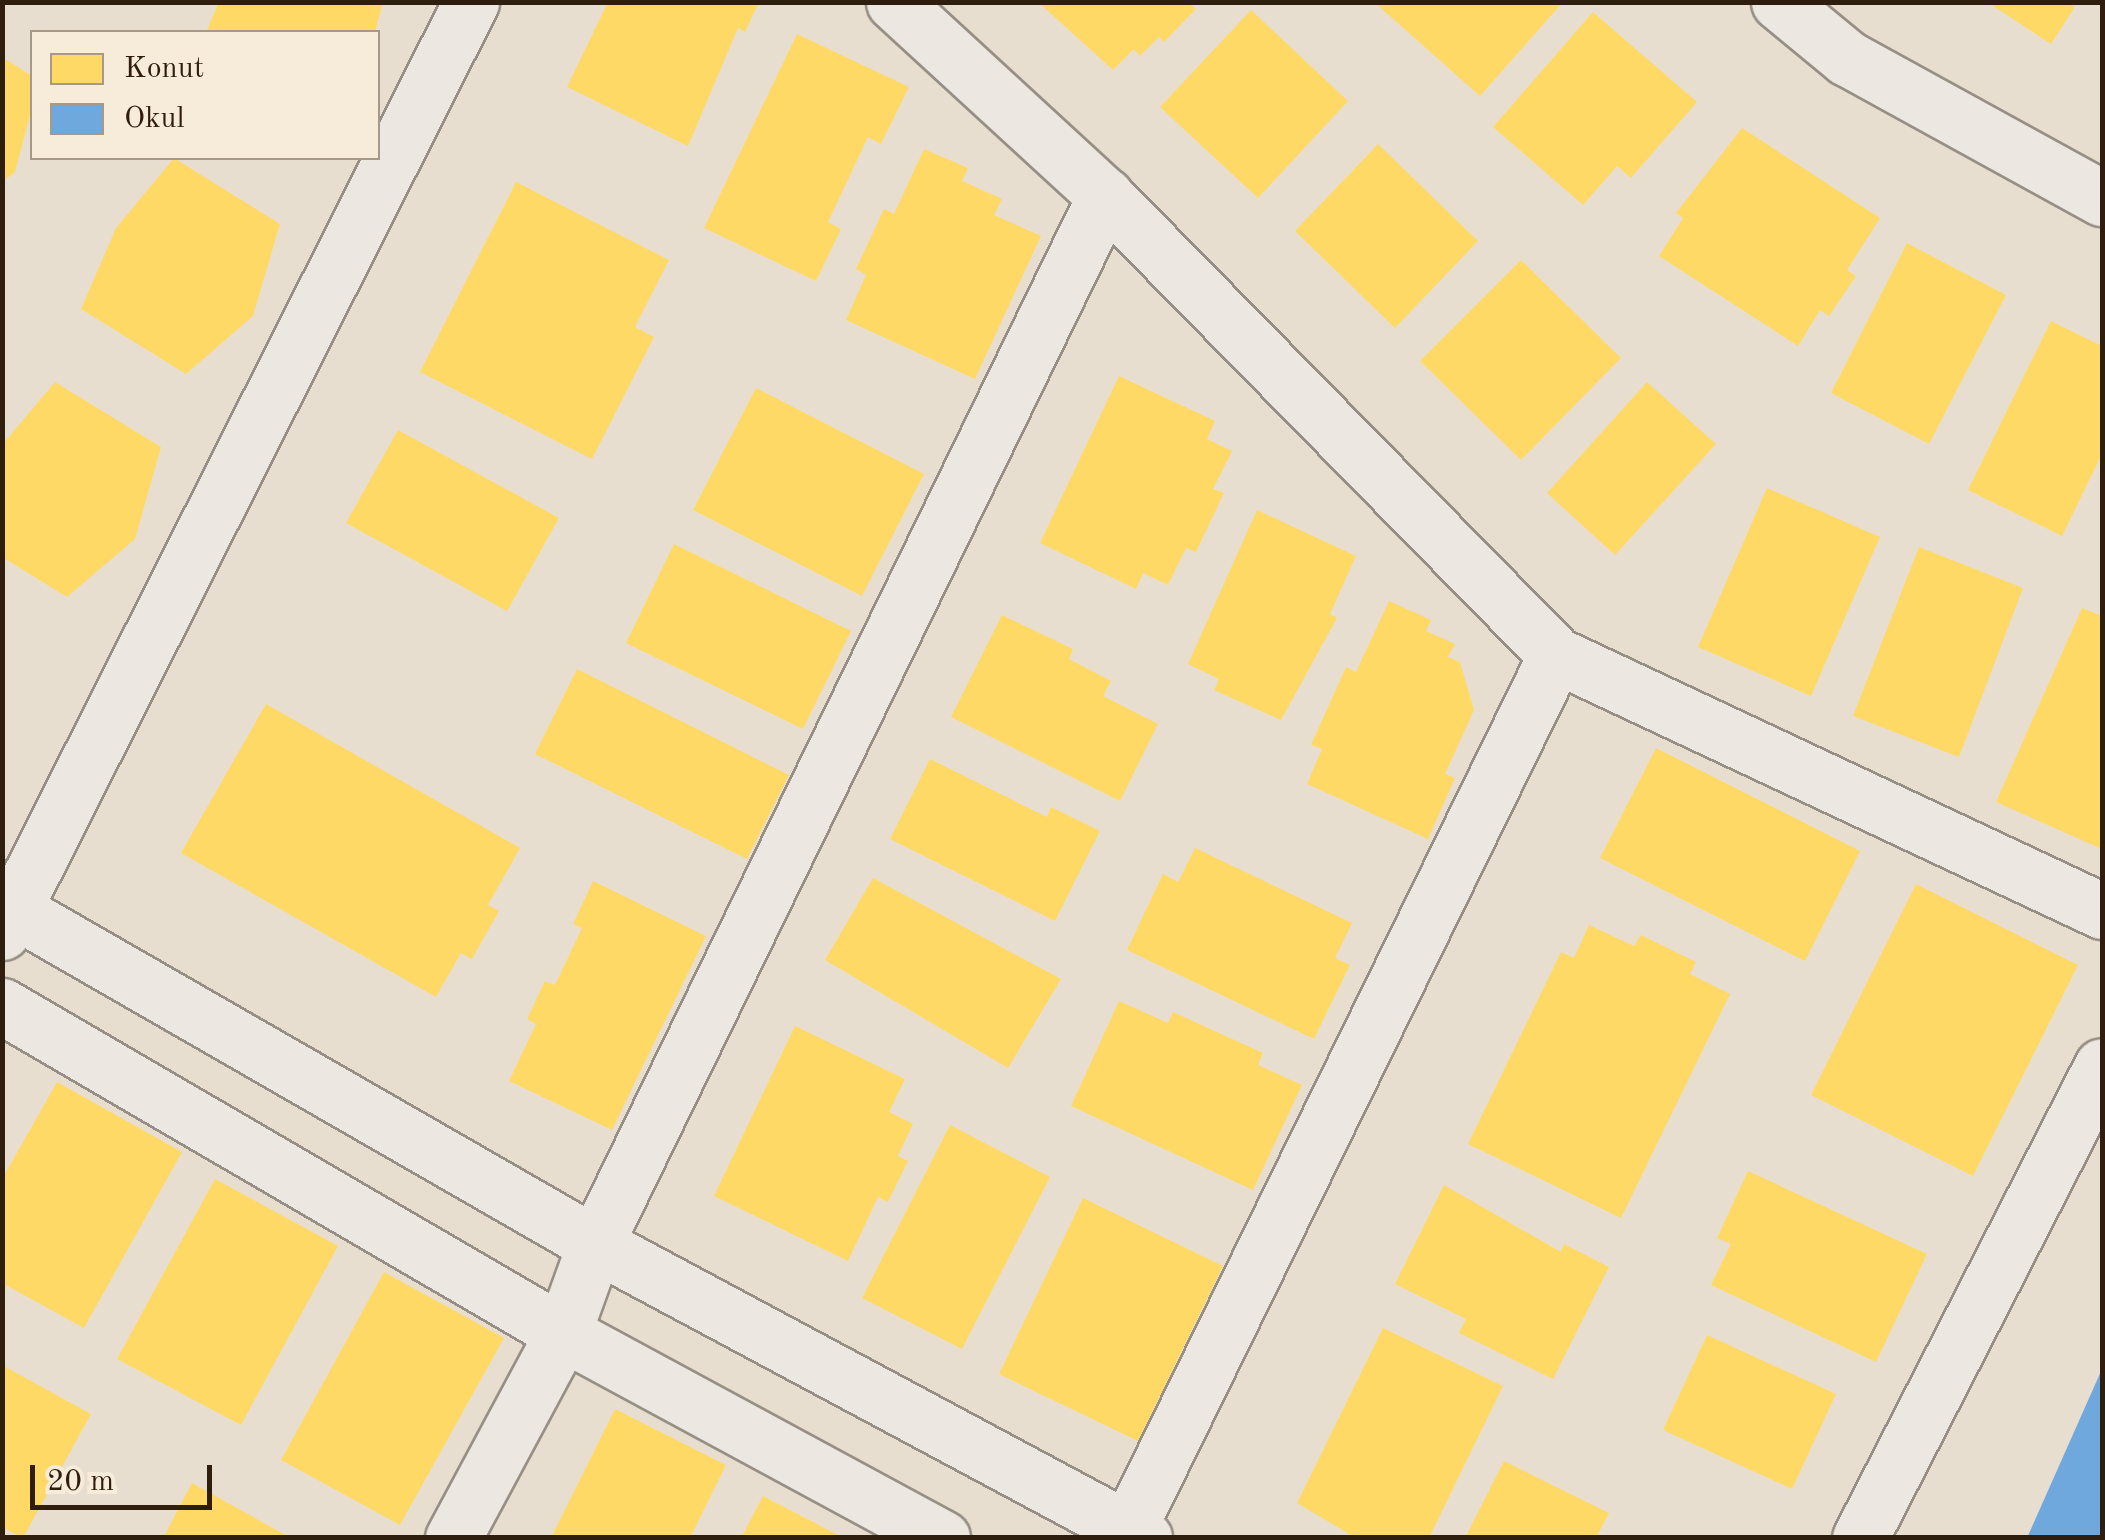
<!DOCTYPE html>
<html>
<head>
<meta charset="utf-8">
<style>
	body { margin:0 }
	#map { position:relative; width:2105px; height:1540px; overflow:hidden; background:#e8ded0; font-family:"Old Standard TT",serif }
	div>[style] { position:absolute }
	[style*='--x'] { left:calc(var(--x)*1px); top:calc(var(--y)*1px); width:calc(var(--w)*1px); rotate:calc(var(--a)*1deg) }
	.homes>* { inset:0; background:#ffd966 }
	.schools>* { inset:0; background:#6fa8dc }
	.roads { filter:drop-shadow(2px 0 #978f85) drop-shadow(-2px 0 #978f85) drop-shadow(0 2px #978f85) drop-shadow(0 -2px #978f85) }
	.minor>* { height:55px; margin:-27.5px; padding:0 27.5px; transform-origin:27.5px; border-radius:27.5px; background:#ece7e0 }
	.tertiary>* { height:55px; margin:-27.5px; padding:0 27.5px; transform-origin:27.5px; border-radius:27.5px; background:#ece7e0 }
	span { translate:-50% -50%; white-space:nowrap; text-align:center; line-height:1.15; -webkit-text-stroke:10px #f7ebd9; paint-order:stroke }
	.frame { position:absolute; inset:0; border:5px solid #2f1d0e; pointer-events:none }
	.legend { position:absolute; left:30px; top:30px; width:350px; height:130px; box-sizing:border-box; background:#f7ebd9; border:2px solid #a79988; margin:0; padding:12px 18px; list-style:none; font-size:30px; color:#2f1d0e }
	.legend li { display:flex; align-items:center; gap:20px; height:50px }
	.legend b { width:50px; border:2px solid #a79988 }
	.scale { position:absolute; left:30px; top:1465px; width:182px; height:45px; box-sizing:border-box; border:5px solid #2f1d0e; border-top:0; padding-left:12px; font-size:30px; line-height:35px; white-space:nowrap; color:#2f1d0e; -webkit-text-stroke:8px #f7ebd9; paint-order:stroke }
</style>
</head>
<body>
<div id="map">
	<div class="homes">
		<i style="clip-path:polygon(219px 2px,383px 2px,375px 32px,206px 32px)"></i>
		<i style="clip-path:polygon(608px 2px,759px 2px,745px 32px,738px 28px,688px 146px,567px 87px)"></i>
		<i style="clip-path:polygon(1038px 2px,1189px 2px,1196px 9px,1164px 42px,1159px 37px,1140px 56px,1134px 49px,1113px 70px)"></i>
		<i style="clip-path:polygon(1374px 2px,1563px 2px,1480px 96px)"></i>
		<i style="clip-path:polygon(1987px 2px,2078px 2px,2051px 44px)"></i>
		<i style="clip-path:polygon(1251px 10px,1348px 101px,1258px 198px,1160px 107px)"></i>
		<i style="clip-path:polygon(1593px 12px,1697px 102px,1631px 178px,1617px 166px,1583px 205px,1493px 127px)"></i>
		<i style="clip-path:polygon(797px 34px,909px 87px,881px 144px,868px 137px,828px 222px,841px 229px,816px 281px,704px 228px)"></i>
		<i style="clip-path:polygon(2px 57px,32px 76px,32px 108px,15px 172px,2px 182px)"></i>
		<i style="clip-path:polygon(1742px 128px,1880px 218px,1847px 270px,1856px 276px,1829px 316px,1820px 310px,1798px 346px,1659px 256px,1683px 218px,1676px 213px)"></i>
		<i style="clip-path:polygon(1378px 144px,1478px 241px,1395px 328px,1295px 231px)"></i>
		<i style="clip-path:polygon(924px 149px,968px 168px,962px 181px,1002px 199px,994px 215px,1041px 236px,975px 379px,846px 320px,866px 275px,856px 269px,884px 209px,894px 214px)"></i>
		<i style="clip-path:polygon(174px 158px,280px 224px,253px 316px,186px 374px,81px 309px,116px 228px)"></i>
		<i style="clip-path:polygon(516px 182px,669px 260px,635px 327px,654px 337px,592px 459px,420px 372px)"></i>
		<i style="clip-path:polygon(1907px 243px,2006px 295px,1929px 444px,1831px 393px)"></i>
		<i style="clip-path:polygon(1521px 260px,1621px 358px,1521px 460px,1420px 361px)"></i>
		<i style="clip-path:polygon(2051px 321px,2102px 346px,2102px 454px,2062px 536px,1968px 490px)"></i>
		<i style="clip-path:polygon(1119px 376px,1215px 421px,1207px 439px,1232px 451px,1213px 489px,1224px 493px,1196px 552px,1186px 548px,1168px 585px,1143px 573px,1136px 589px,1040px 543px)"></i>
		<i style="clip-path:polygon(55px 382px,161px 447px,135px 539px,67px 597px,2px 557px,2px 445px)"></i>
		<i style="clip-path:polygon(1647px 382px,1716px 444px,1615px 555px,1547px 493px)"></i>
		<i style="clip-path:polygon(756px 388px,924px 474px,862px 596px,693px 510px)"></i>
		<i style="clip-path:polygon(398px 430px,559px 518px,507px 611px,346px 523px)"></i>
		<i style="clip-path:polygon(1767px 488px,1880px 537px,1811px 696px,1698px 647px)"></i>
		<i style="clip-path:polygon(1257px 510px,1356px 556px,1330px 614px,1337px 618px,1281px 720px,1214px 690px,1219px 679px,1188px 664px)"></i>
		<i style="clip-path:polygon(674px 544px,851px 631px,803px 729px,626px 643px)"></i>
		<i style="clip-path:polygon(1919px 547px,2023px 588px,1959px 757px,1853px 716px)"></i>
		<i style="clip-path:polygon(1389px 601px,1431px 620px,1426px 631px,1455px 644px,1448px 657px,1460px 662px,1474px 710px,1445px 774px,1455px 778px,1428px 839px,1307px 784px,1322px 749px,1311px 745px,1346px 667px,1356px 672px)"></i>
		<i style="clip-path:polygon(2082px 608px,2102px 616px,2102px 849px,1996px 802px)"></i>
		<i style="clip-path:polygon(1002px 615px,1073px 649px,1069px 659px,1111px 681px,1103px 696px,1158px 724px,1120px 801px,951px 717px)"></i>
		<i style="clip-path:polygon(577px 669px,789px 775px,747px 859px,535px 754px)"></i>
		<i style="clip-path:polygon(266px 704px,520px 848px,488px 905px,499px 911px,472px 959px,461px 953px,436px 997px,181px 853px)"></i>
		<i style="clip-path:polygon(1656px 748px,1860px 851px,1805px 961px,1600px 858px)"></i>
		<i style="clip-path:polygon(930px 759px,1047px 817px,1051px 807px,1100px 831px,1055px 921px,890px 839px)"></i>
		<i style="clip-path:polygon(1195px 848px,1352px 923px,1335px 958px,1350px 965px,1314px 1039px,1127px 950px,1163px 874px,1178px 882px)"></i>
		<i style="clip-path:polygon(873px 878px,1061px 979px,1008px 1068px,825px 960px)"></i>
		<i style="clip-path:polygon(593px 881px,706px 936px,612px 1130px,509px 1081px,536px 1024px,527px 1019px,545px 981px,555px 985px,582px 928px,573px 924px)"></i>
		<i style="clip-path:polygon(1916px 884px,2078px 965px,1973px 1176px,1811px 1095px)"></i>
		<i style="clip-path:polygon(1589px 925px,1634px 946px,1641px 935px,1696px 962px,1690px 974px,1730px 994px,1621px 1218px,1468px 1144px,1561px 952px,1574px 958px)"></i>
		<i style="clip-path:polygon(1119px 1001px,1168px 1023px,1173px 1012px,1263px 1053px,1258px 1065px,1302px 1085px,1253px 1190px,1071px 1106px)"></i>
		<i style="clip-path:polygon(795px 1026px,905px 1079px,889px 1112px,913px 1124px,898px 1156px,908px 1161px,888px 1202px,878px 1197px,848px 1261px,714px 1196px)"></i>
		<i style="clip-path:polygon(57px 1082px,182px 1152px,84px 1328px,2px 1283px,2px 1179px)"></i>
		<i style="clip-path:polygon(950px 1125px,1050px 1177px,962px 1349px,862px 1298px)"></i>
		<i style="clip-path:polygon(1748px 1171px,1927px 1254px,1876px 1362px,1711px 1285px,1731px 1244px,1717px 1238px)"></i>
		<i style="clip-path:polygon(215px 1179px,338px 1246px,241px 1425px,117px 1359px)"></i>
		<i style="clip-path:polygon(1444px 1185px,1561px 1252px,1564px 1244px,1609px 1267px,1553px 1379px,1459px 1333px,1466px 1319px,1395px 1284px)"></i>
		<i style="clip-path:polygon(1083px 1198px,1223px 1266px,1138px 1441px,999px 1374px)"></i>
		<i style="clip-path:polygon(384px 1272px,504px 1338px,400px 1525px,281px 1460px)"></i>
		<i style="clip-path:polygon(1383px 1328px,1503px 1386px,1429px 1538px,1356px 1538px,1297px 1503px)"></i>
		<i style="clip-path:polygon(1707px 1335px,1836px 1394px,1792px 1489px,1663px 1430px)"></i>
		<i style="clip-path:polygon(2px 1365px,91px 1414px,23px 1538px,2px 1527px)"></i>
		<i style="clip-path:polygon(615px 1409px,726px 1465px,690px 1538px,551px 1538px)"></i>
		<i style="clip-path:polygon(1504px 1461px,1609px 1513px,1596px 1538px,1465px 1538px)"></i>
		<i style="clip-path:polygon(192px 1483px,291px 1538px,163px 1538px)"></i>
		<i style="clip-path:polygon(763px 1496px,844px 1538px,741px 1538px)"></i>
	</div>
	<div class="schools">
		<i style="clip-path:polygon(2102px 1369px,2102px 1538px,2027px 1538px)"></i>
	</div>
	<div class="roads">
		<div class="minor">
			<i style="--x:894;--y:2;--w:287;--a:42.6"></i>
			<i style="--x:1105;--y:196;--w:643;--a:45.5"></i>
			<i style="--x:1556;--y:655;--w:603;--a:25.12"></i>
			<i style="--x:1779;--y:2;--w:88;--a:39.5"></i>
			<i style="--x:1847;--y:58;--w:291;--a:28.8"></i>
			<i style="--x:2;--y:932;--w:1042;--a:-63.24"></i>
			<i style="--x:1128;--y:1529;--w:973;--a:-63.91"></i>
			<i style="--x:453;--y:1538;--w:233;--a:-61.8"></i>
			<i style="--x:563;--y:1333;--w:95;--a:-70.2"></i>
			<i style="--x:595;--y:1244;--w:1166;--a:-64.05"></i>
			<i style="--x:1860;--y:1538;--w:530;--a:-62.86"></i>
		</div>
		<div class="tertiary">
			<i style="--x:2;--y:903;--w:684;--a:29.9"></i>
			<i style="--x:595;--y:1244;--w:623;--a:28.17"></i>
			<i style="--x:2;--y:1006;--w:649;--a:30.24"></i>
			<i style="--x:563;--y:1333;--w:431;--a:28.4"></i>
		</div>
	</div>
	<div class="frame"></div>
	<ul class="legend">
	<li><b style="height:28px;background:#ffd966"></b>Konut</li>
	<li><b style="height:28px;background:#6fa8dc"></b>Okul</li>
	</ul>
	<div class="scale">20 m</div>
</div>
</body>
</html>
